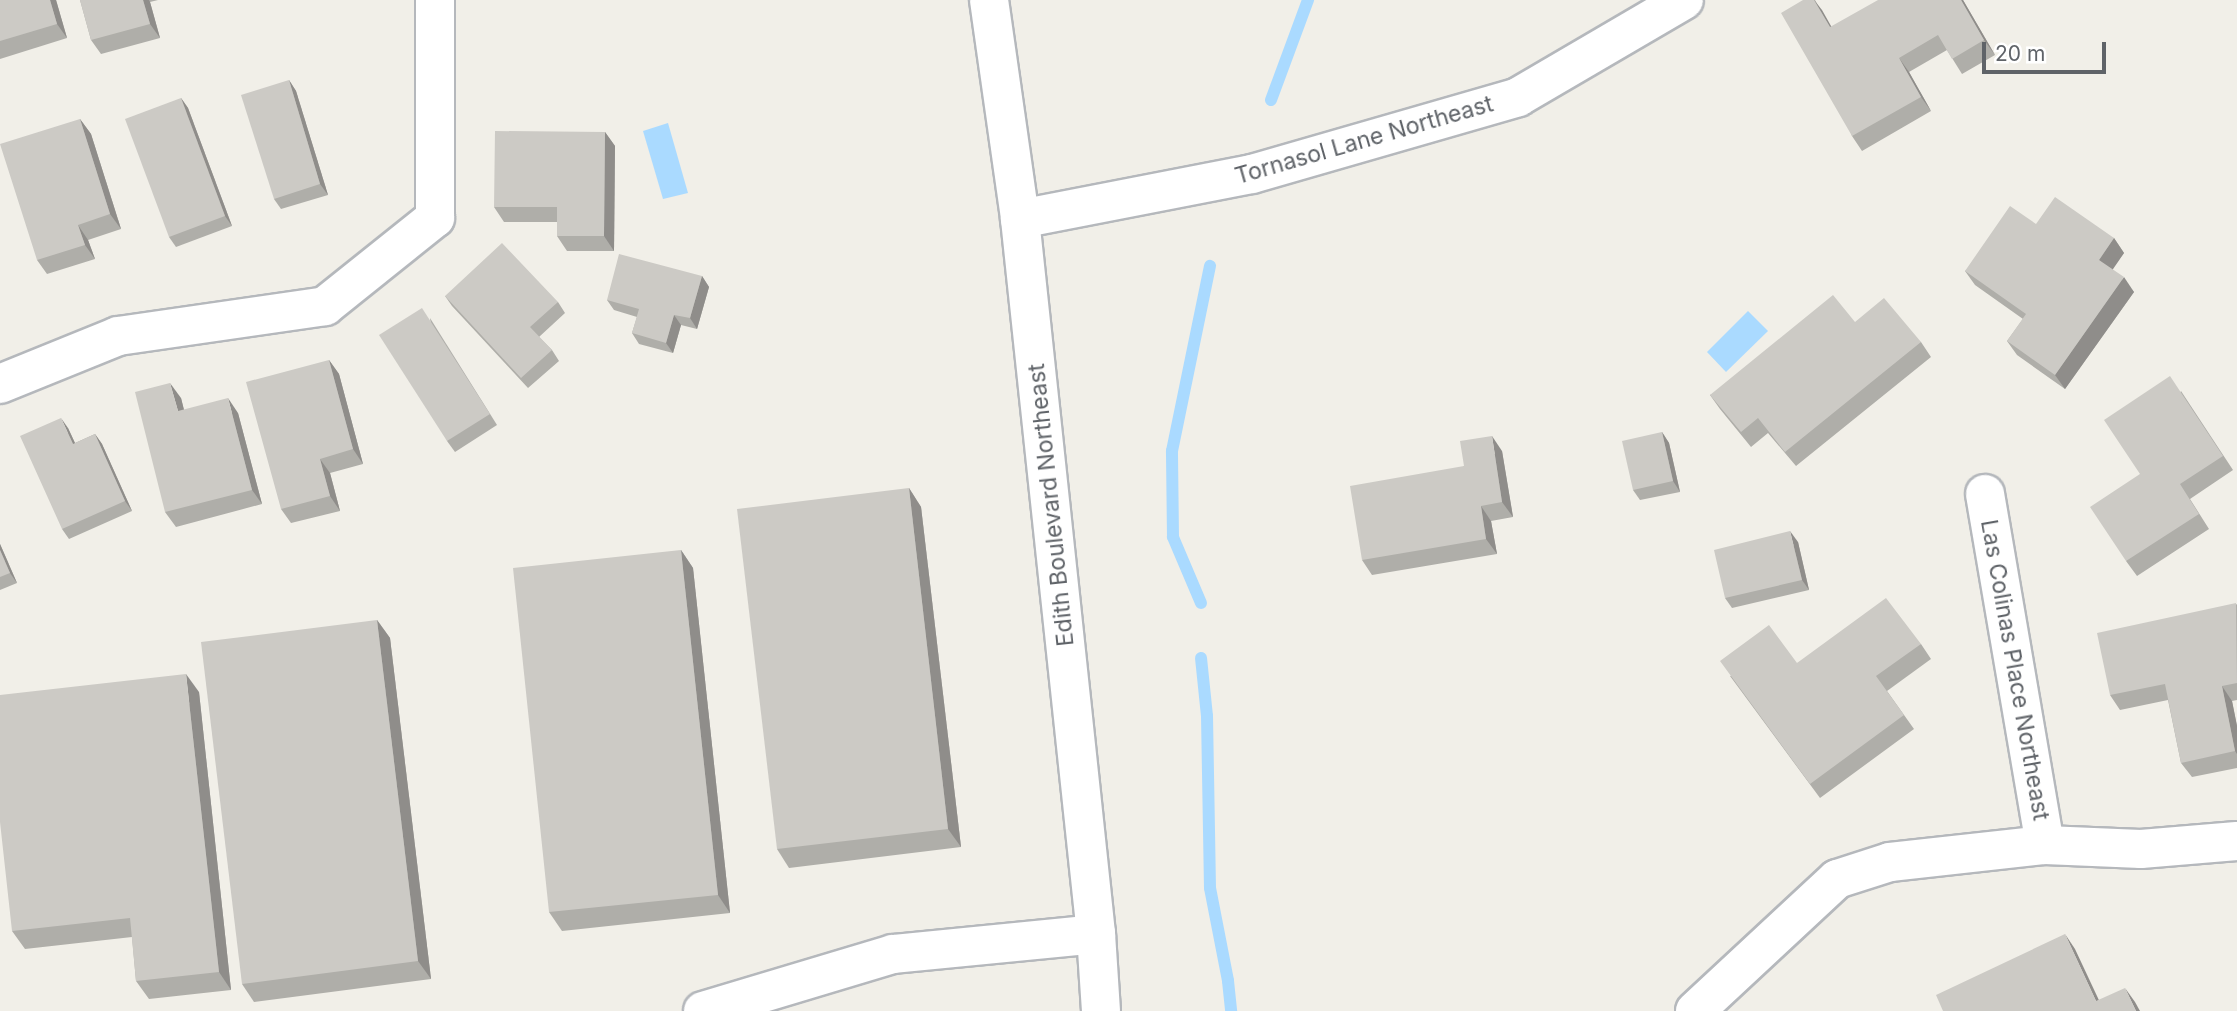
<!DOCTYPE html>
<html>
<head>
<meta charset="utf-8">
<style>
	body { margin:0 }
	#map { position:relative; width:2237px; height:1011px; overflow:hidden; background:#f1efe8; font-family:Inter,sans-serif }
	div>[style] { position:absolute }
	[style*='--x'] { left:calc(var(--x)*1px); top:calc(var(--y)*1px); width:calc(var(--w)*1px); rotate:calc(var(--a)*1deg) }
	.water>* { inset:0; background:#aadaff }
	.stream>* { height:12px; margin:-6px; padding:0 6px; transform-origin:6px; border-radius:6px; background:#aadaff }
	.roads { filter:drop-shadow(2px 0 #b5b8bc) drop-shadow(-2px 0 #b5b8bc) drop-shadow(0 2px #b5b8bc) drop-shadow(0 -2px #b5b8bc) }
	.street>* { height:38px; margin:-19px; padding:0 19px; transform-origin:19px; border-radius:19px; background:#fff }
	.secondary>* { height:38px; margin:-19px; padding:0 19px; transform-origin:19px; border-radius:19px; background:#fff }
	.wall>* { inset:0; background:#afaea9 }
	.shaded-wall>* { inset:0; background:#8f8d8a }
	.building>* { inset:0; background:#cccac5 }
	span { translate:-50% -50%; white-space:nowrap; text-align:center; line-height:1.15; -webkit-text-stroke:7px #fff; paint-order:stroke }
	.street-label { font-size:23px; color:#5f6368 }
	.scale { position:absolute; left:1982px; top:42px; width:124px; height:32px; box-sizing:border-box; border:4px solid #5f6368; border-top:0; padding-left:9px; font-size:21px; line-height:24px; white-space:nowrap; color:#5f6368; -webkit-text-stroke:5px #fff; paint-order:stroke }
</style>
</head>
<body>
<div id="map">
	<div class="water">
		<i style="clip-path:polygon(668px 123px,688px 193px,663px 199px,643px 131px)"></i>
		<i style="clip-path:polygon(1748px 311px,1768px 331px,1726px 372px,1707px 352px)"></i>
	</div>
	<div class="stream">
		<i style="--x:1271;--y:100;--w:107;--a:-69.7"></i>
		<i style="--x:1201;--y:603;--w:72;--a:-113"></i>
		<i style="--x:1173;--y:537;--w:86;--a:-90.7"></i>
		<i style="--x:1172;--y:451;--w:189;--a:-78.4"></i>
		<i style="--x:1201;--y:658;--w:58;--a:84.1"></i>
		<i style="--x:1207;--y:716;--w:172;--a:89"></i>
		<i style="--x:1210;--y:888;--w:95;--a:79"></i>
		<i style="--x:1228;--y:981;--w:30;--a:84"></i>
	</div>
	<div class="roads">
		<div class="street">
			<i style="--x:1020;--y:219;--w:236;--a:-11"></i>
			<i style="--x:1252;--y:174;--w:277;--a:-16.1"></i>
			<i style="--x:1518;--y:97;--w:192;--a:-30.3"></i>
			<i style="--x:0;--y:384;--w:127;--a:-22.1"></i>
			<i style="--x:118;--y:336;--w:209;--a:-8.2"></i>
			<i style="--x:325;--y:306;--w:141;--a:-38.7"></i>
			<i style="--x:435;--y:218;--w:218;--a:-90"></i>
			<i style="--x:1985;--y:494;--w:356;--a:80.3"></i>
			<i style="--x:703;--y:1011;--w:198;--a:-16.7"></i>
			<i style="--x:893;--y:954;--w:204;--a:-5.6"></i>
			<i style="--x:1695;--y:1011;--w:194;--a:-42.9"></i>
			<i style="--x:1837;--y:879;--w:56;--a:-17.8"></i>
			<i style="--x:1890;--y:862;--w:156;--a:-6.3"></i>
			<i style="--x:2045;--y:845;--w:96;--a:2.4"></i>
			<i style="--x:2141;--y:849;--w:96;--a:-4.8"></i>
		</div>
		<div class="secondary">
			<i style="--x:989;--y:0;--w:221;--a:81.9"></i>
			<i style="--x:1020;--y:219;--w:719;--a:83.93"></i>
			<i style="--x:1096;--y:934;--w:77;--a:86.3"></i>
		</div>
	</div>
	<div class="wall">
		<i style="clip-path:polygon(0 0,56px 0,67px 38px,0 59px)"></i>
		<i style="clip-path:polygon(80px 0,158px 0,150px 2px,160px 38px,101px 54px,91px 40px)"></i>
		<i style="clip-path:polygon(1803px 0,1815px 0,1831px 27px,1963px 0,1995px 55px,1962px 74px,1947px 50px,1909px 72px,1931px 111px,1862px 151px,1852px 136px)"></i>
		<i style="clip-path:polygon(289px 80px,296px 91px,328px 195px,281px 209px,274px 199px)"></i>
		<i style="clip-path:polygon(181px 98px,188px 108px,232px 226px,176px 247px,169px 237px)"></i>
		<i style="clip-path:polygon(80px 119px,91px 134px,121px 229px,88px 240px,95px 259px,47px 274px,37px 260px)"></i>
		<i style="clip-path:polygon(605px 132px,615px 146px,614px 251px,567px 251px,557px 236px,557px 222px,504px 222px,494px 207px)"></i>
		<i style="clip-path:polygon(2036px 224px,2114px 238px,2124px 253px,2112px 269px,2134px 292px,2065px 389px,2017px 355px,2007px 341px,2023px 319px,1975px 285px,1965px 271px)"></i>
		<i style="clip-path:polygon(702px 276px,709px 287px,697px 329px,681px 325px,673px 353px,639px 344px,632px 333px,637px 317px,614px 310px,607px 300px)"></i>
		<i style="clip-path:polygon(445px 296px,558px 302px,565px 313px,539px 337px,552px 350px,559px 361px,528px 388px,452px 306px)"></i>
		<i style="clip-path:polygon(430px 318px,497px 425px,455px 452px,447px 441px)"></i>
		<i style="clip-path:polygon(1855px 322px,1921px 342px,1931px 357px,1796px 466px,1768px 433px,1751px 447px,1720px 409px,1710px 395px)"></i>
		<i style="clip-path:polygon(329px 360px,339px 374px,363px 464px,330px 473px,340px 511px,291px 523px,281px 509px)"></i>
		<i style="clip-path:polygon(2181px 391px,2233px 470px,2190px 499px,2209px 529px,2137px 576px,2126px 561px,2140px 474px)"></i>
		<i style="clip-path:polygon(181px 398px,184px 410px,238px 413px,262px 504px,176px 527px,165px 512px)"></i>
		<i style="clip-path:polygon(68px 428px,75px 443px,95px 434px,102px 444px,132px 511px,69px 539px,62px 529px)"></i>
		<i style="clip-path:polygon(1662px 432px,1669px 443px,1680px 492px,1640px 500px,1633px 490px)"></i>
		<i style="clip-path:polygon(1502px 451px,1513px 517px,1491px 521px,1497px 554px,1372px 575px,1362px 560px,1464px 466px)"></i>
		<i style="clip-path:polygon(909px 488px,921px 507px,961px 847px,789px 868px,777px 849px)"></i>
		<i style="clip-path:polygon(1798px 542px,1809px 590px,1732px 608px,1725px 598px)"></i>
		<i style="clip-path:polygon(0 544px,17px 583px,0 590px)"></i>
		<i style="clip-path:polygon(681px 550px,693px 568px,730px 913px,562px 931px,549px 912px)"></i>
		<i style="clip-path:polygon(2237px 604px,2237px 700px,2232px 701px,2237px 726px,2237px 768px,2192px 777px,2181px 763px,2168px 700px,2120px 710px,2110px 695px)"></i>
		<i style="clip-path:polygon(377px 620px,390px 638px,431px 979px,254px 1002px,242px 984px)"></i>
		<i style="clip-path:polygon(1921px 644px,1931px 659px,1887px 691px,1914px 729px,1820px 798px,1730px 676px,1797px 663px)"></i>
		<i style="clip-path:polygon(199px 692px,231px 990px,149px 999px,136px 981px,132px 937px,25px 949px,12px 931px)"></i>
	</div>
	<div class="shaded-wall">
		<i style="clip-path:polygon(50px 0,56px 0,67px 38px,57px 24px)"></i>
		<i style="clip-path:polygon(143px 0,149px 0,150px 2px,160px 38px,150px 24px)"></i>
		<i style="clip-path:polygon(1814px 0,1822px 10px,1840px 42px,1830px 27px)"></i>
		<i style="clip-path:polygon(1961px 0,1963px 0,1995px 55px,1984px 40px)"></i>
		<i style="clip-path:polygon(1899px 58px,1909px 72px,1931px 111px,1921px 97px)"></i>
		<i style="clip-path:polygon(289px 80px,296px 91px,328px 195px,320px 184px)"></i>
		<i style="clip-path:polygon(181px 98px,188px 108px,232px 226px,225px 216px)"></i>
		<i style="clip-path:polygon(80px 119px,91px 134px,121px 229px,110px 214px)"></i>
		<i style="clip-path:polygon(605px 132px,615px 146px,614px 251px,604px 236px)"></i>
		<i style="clip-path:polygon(78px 225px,88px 240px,95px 259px,85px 245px)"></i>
		<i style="clip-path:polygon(2114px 238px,2124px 253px,2109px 275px,2099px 260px)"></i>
		<i style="clip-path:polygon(702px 276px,709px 287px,697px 329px,690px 318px)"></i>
		<i style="clip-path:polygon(2124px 277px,2134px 292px,2065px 389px,2055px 375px)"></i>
		<i style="clip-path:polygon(674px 315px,681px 325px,673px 353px,666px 343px)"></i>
		<i style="clip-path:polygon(329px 360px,339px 374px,363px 464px,353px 449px)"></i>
		<i style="clip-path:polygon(170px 383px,181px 398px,188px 426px,178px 411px)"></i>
		<i style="clip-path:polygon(228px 398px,238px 413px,262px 504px,252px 490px)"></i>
		<i style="clip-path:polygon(61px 418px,68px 428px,80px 454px,73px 444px)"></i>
		<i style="clip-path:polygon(1662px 432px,1669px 443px,1680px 492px,1673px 481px)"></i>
		<i style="clip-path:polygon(95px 434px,102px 444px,132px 511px,125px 501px)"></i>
		<i style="clip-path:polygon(1492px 436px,1502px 451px,1513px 517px,1502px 502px)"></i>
		<i style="clip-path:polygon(320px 459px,330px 473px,340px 511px,330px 496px)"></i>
		<i style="clip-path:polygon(909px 488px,921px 507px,961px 847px,948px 829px)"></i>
		<i style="clip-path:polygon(1481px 506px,1491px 521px,1497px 554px,1486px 539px)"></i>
		<i style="clip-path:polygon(1790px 531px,1798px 542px,1809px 590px,1802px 580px)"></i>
		<i style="clip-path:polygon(0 544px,17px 583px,10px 573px,0 550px)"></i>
		<i style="clip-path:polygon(681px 550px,693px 568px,730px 913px,718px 895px)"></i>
		<i style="clip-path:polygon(377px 620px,390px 638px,431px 979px,418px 961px)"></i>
		<i style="clip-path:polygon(186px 674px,199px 692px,231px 990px,219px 972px)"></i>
		<i style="clip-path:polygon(2222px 686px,2232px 701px,2237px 726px,2237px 754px,2235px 751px)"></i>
		<i style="clip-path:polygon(2065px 934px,2075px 949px,2104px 1011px,2096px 1001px)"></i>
		<i style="clip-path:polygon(2125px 988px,2135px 1002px,2140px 1011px,2136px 1011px)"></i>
	</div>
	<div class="building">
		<i style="clip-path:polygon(0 0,50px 0,57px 24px,0 41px)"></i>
		<i style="clip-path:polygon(80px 0,143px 0,150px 24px,91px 40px)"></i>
		<i style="clip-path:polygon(1803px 0,1814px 0,1830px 27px,1878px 0,1961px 0,1984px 40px,1952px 59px,1938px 35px,1899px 58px,1921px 97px,1852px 136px,1781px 13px)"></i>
		<i style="clip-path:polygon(289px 80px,320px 184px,274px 199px,241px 95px)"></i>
		<i style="clip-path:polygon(181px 98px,225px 216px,169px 237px,125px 119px)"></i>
		<i style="clip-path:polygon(80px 119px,110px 214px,78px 225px,85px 245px,37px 260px,0 144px)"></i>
		<i style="clip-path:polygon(495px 131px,605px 132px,604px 236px,557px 236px,557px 207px,494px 207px)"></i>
		<i style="clip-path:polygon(2055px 197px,2114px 238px,2099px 260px,2124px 277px,2055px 375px,2007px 341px,2026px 314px,1965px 271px,2010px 206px,2036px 224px)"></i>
		<i style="clip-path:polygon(502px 243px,558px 302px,530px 327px,552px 350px,521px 378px,445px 296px)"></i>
		<i style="clip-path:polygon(619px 254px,702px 276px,690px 318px,674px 315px,666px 343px,632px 333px,639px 309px,607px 300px)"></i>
		<i style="clip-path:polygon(1833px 295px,1855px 322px,1884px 298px,1921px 342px,1785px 452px,1758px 418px,1741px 432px,1710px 395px)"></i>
		<i style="clip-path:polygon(422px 308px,490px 414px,447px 441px,379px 335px)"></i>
		<i style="clip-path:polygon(329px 360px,353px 449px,320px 459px,330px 496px,281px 509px,246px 382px)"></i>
		<i style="clip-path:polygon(2170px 376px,2223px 456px,2180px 484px,2199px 514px,2126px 561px,2090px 507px,2140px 474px,2104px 420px)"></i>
		<i style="clip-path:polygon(170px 383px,178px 411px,228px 398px,252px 490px,165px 512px,135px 392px)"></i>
		<i style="clip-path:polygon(61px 418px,73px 444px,95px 434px,125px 501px,62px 529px,20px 436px)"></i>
		<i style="clip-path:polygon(1662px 432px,1673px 481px,1633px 490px,1622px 441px)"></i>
		<i style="clip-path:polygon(1492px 436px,1502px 502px,1481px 506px,1486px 539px,1362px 560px,1350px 486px,1464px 466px,1460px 441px)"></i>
		<i style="clip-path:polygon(909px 488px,948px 829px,777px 849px,737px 509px)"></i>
		<i style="clip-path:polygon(1790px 531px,1802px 580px,1725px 598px,1714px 550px)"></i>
		<i style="clip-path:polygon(0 550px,10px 573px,0 577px)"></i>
		<i style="clip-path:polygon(681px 550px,718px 895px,549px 912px,513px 568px)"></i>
		<i style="clip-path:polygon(1886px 598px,1921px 644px,1876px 676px,1904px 715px,1810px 784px,1720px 661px,1769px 625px,1797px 663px)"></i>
		<i style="clip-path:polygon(2236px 603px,2237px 683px,2222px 686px,2235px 751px,2181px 763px,2165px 684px,2110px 695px,2097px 633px)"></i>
		<i style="clip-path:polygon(377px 620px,418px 961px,242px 984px,201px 642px)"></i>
		<i style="clip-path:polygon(186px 674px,219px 972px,136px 981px,130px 918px,12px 931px,0 822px,0 695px)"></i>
		<i style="clip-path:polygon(2065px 934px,2096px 1001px,2125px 988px,2136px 1011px,1943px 1011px,1936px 995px)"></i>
	</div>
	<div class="street-label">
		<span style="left:1364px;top:140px;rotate:-16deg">Tornasol Lane Northeast</span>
		<span style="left:1051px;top:505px;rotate:-96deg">Edith Boulevard Northeast</span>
		<span style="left:2015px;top:670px;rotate:80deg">Las Colinas Place Northeast</span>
	</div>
	<div class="scale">20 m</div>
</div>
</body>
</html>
